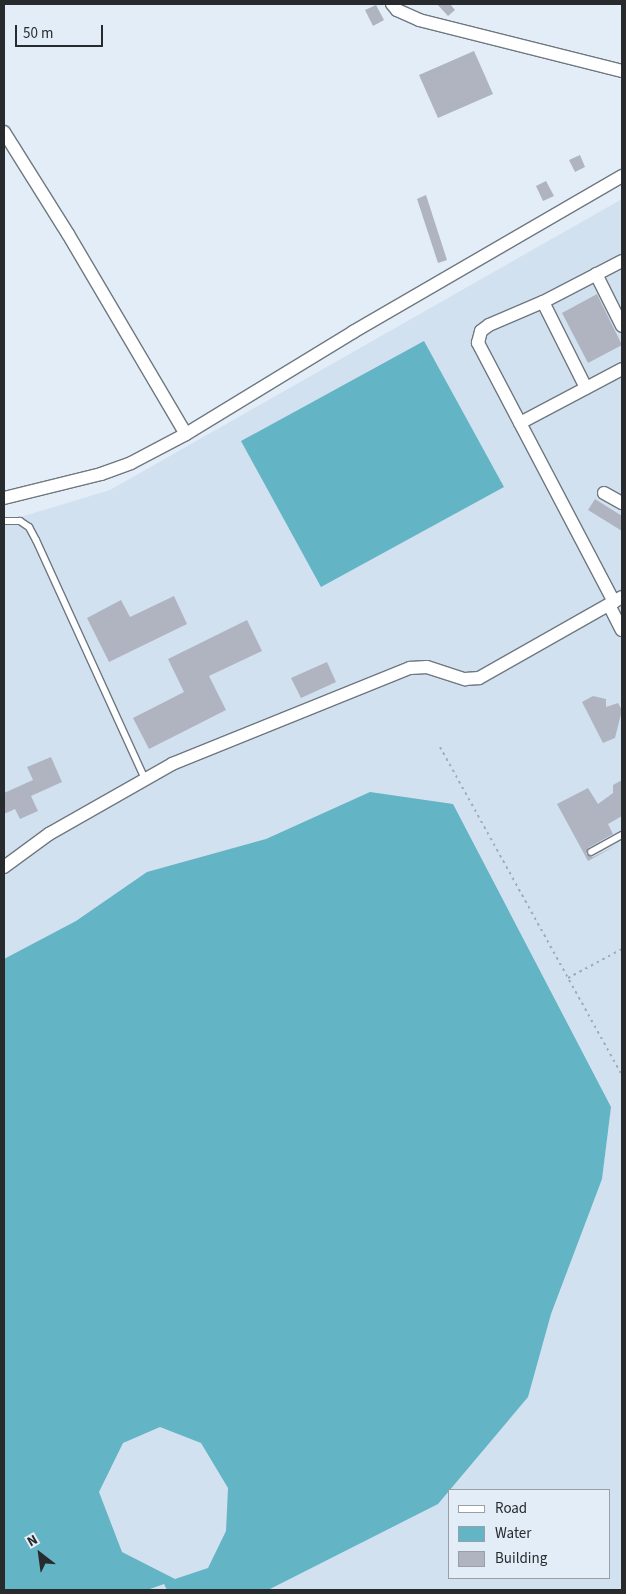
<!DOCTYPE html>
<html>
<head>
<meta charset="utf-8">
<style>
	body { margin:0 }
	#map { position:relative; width:626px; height:1594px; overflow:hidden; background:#e3edf7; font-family:"Source Sans 3",sans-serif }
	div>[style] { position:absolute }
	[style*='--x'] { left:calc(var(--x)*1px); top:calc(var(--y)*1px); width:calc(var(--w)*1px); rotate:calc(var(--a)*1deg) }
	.built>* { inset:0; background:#d2e1f0 }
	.water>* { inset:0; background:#63b4c4 }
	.building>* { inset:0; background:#afb4c0 }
	.path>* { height:2px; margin-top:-1px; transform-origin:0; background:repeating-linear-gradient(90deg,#a4acb4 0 2.5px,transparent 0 6.5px) }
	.roads { filter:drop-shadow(1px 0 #6f7880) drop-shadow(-1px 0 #6f7880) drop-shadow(0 1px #6f7880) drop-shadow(0 -1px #6f7880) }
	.service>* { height:6px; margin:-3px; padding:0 3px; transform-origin:3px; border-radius:3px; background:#fff }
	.minor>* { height:12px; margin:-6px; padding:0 6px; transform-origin:6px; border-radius:6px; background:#fff }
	span { translate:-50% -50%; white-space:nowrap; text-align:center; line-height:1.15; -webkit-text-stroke:4px #e3edf7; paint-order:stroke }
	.frame { position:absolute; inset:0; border:5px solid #272b2e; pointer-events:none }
	.legend { position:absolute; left:448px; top:1489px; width:162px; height:90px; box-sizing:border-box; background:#e3edf7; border:1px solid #989fa7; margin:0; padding:6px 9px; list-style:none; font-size:15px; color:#272b2e }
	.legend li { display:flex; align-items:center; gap:10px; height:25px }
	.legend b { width:25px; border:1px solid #989fa7 }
	.north { position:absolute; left:15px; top:1529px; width:50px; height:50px; -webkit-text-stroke:4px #e3edf7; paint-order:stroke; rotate:330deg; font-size:14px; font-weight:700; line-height:20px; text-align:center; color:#272b2e }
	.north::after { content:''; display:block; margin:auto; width:18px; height:22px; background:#272b2e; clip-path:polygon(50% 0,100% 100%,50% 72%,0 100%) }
	.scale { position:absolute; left:15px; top:25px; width:88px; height:22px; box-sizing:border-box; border:2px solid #272b2e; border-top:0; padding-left:6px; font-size:15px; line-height:18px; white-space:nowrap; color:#272b2e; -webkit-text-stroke:4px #e3edf7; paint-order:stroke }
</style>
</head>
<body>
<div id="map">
	<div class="built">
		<i style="clip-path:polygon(evenodd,622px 199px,622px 1590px,4px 1590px,4px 522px,110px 490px,622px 199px,450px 1490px,610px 1490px,610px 1578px,450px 1578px,450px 1490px)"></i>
	</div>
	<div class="water">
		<i style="clip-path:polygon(424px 341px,504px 487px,321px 587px,241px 441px)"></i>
		<i style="clip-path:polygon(evenodd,370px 792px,453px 804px,611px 1107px,602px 1179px,551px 1314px,528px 1397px,438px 1504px,268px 1590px,167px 1590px,164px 1584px,147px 1590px,4px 1590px,4px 959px,76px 921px,147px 872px,266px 839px,370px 792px,160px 1427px,201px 1443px,228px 1488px,226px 1531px,208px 1568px,175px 1579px,122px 1552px,99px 1492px,123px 1443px,160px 1427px)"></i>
	</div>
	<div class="building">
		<i style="clip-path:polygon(437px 4px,450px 4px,455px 10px,448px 16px)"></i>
		<i style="clip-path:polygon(376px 5px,384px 20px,373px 26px,365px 10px)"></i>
		<i style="clip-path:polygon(474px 51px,493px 94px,438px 118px,419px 75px)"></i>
		<i style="clip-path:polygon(580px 155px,585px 167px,575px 172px,569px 160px)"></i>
		<i style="clip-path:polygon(546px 181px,554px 196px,543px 201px,536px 186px)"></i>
		<i style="clip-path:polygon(426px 195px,447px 260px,438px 263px,417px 199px)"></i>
		<i style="clip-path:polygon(597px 294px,622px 345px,588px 363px,562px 313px)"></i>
		<i style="clip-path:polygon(595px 499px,622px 516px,622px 531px,588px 510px)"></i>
		<i style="clip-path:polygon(174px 596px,187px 624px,109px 662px,87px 618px,121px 600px,130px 617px)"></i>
		<i style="clip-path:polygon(247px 620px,262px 651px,209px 676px,226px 710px,149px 749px,133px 718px,184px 692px,168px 659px)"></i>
		<i style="clip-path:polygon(327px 662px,336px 682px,301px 698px,291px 678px)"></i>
		<i style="clip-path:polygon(593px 696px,606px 699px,606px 707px,618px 703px,622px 710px,615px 738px,603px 743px,582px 702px)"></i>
		<i style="clip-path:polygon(51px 757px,62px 782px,31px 796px,38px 811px,20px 819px,15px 809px,4px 814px,4px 793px,33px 780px,27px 767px)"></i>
		<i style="clip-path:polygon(622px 780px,622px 816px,608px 824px,613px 834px,588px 848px,586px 854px,593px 857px,619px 844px,588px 861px,557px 804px,588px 788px,598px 804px,613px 793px,613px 785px)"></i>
	</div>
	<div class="path">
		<i style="--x:440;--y:747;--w:376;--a:61"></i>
		<i style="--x:568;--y:978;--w:61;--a:-28.2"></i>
	</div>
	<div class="roads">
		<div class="service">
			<i style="--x:4;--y:521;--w:16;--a:0"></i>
			<i style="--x:20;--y:521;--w:11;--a:34"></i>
			<i style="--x:29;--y:527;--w:15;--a:62"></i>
			<i style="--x:36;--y:540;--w:263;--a:65.5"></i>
			<i style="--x:591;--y:852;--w:35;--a:-29"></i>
		</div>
		<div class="minor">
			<i style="--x:392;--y:4;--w:8;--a:50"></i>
			<i style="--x:397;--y:10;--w:24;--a:24"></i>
			<i style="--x:419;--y:20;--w:209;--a:14.1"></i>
			<i style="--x:4;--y:132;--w:120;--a:57.9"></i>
			<i style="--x:68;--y:234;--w:232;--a:59.5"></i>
			<i style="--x:596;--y:274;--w:58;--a:63.4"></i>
			<i style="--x:543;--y:302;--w:96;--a:63.4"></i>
			<i style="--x:520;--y:423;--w:115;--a:-27.9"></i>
			<i style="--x:604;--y:493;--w:21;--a:29"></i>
			<i style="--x:4;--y:498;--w:100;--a:-13.9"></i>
			<i style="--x:101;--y:474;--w:32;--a:-20"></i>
			<i style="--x:131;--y:463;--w:62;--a:-27.8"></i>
			<i style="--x:186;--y:434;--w:196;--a:-31.4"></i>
			<i style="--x:353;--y:332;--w:311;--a:-30.1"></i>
			<i style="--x:614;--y:602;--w:293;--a:-117.7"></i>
			<i style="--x:478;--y:343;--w:12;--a:-76"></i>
			<i style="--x:481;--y:331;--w:10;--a:-37"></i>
			<i style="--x:489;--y:325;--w:59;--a:-23.1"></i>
			<i style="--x:543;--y:302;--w:89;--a:-27.4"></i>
			<i style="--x:609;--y:605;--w:28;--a:63"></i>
			<i style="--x:4;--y:867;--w:56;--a:-36.3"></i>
			<i style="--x:49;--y:834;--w:142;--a:-29.6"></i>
			<i style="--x:172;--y:764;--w:257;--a:-22"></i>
			<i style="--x:410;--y:668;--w:17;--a:-3"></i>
			<i style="--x:427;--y:667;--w:40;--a:18"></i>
			<i style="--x:465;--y:679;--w:14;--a:-4"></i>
			<i style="--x:479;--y:678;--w:164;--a:-29.5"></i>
		</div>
	</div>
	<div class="frame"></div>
	<ul class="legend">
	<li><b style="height:6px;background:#fff"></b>Road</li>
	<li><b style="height:14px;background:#63b4c4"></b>Water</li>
	<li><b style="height:14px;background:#afb4c0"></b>Building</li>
	</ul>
	<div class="north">N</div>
	<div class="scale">50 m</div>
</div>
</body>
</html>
